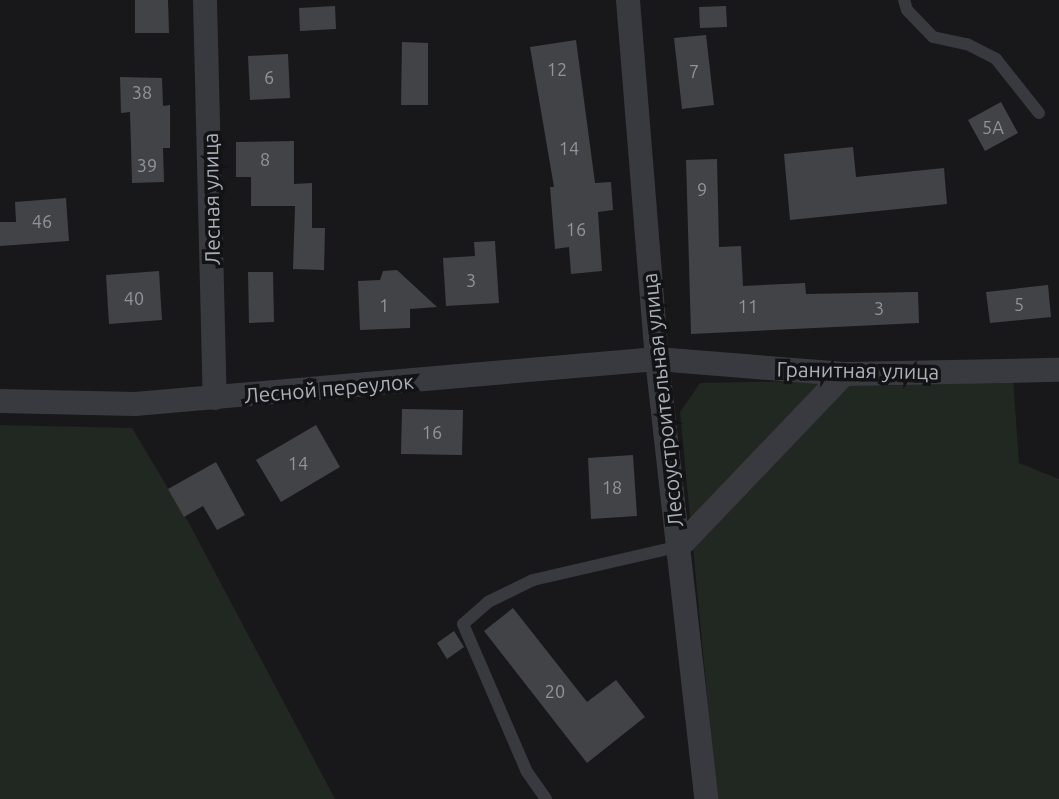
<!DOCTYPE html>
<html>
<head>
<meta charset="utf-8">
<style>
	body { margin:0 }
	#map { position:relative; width:1059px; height:799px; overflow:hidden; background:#18181a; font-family:Ubuntu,sans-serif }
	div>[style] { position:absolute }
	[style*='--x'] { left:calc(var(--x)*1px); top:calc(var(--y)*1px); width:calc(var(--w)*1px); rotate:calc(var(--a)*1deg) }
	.green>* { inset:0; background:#202821 }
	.building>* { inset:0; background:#424347 }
	.service>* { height:12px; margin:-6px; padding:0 6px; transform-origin:6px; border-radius:6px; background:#393a3f }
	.minor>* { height:24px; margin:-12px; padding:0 12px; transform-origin:12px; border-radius:12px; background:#393a3f }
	span { translate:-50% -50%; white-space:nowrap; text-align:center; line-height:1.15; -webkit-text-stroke:7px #131315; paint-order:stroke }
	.number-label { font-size:18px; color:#90949c }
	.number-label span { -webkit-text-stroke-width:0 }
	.street-label { font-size:21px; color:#aaafb9 }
</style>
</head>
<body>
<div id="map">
	<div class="green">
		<i style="clip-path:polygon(1013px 377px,1019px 463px,1059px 479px,1059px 799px,717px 799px,680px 412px,700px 383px)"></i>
		<i style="clip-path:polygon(0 425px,132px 428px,190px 525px,335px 799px,0 799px)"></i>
	</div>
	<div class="building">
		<i style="clip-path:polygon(135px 0,168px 0,169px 33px,135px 33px)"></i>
		<i style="clip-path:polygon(335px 6px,336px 29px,300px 31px,299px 8px)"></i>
		<i style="clip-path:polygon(726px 6px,727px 27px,700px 28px,699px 7px)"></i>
		<i style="clip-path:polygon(706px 35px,714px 105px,682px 109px,674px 38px)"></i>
		<i style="clip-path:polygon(576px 40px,595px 183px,611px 182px,613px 210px,598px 212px,602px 271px,571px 274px,569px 247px,555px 249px,550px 187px,554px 187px,530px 47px)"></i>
		<i style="clip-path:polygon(402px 42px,428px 43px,428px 105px,401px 105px)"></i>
		<i style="clip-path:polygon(288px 54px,290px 98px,250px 100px,248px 56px)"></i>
		<i style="clip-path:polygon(120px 77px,162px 78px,163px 106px,170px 105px,170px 148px,163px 148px,164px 182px,132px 183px,130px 112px,121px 113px)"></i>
		<i style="clip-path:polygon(1001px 102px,1018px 133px,985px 151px,968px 120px)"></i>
		<i style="clip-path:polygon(294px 141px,294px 184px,312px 183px,312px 228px,325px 228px,324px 270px,293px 269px,295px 206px,251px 206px,251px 177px,236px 177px,236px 142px)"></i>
		<i style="clip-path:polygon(853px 147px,856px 177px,944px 168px,947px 204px,790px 220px,784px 154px)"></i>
		<i style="clip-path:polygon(717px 159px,719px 247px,741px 246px,743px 286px,805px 283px,806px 294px,918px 292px,919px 323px,691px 334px,686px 160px)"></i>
		<i style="clip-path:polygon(66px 198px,69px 241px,0 246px,0 222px,16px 222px,15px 202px)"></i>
		<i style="clip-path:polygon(495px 241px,499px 303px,446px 306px,443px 258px,475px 256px,474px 242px)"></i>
		<i style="clip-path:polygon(397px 270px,437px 307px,410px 309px,410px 328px,360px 330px,358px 281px,380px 280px,383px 271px)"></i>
		<i style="clip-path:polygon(159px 271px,162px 320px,109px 324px,106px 275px)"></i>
		<i style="clip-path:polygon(248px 272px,273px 272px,274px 322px,249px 323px)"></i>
		<i style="clip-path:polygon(1048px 285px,1051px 317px,990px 323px,986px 292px)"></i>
		<i style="clip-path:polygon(402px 409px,463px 410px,462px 455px,401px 454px)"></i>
		<i style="clip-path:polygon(316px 425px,340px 467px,281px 502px,256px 460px)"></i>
		<i style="clip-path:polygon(633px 455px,637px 516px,591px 519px,588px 458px)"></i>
		<i style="clip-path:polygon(216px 462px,245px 515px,217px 530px,203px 506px,184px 517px,168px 489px)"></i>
		<i style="clip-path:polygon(513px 608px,587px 702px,616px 680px,645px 717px,587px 763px,484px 631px)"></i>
		<i style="clip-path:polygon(454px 631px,464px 647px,447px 659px,437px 643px)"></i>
	</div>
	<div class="service">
		<i style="--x:904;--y:0;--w:10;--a:73"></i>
		<i style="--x:907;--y:10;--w:37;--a:46"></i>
		<i style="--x:933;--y:37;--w:35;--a:12"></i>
		<i style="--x:967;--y:44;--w:33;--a:27"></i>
		<i style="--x:996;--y:59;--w:69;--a:51.5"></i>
		<i style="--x:546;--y:799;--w:33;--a:-125"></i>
		<i style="--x:527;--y:772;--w:161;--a:-113.4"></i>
		<i style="--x:463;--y:624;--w:33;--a:-41"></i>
		<i style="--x:488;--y:602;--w:50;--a:-26.1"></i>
		<i style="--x:533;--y:580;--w:143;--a:-13"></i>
	</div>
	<div class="minor">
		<i style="--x:205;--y:0;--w:398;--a:88.6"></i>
		<i style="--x:628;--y:0;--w:360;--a:85.4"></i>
		<i style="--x:657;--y:359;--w:443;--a:83.6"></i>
		<i style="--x:0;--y:401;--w:135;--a:1.3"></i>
		<i style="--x:135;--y:404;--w:524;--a:-4.93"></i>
		<i style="--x:657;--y:359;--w:188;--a:4.6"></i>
		<i style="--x:844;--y:374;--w:215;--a:-1.1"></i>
		<i style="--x:677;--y:549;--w:242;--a:-46.3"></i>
	</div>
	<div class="number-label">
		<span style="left:557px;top:69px">12</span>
		<span style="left:694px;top:71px">7</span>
		<span style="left:269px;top:77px">6</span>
		<span style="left:142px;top:92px">38</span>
		<span style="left:993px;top:127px">5А</span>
		<span style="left:569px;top:148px">14</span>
		<span style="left:265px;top:159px">8</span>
		<span style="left:147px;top:165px">39</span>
		<span style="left:702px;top:189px">9</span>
		<span style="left:42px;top:221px">46</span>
		<span style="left:576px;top:229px">16</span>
		<span style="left:471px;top:280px">3</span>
		<span style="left:134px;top:298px">40</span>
		<span style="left:1019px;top:304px">5</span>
		<span style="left:384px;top:305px">1</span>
		<span style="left:748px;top:306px">11</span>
		<span style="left:879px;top:308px">3</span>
		<span style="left:432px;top:432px">16</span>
		<span style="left:298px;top:463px">14</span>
		<span style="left:612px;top:487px">18</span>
		<span style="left:555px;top:691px">20</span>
	</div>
	<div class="street-label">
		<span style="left:211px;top:199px;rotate:-91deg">Лесная улица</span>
		<span style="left:858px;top:370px;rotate:1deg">Гранитная улица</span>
		<span style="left:329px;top:388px;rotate:-5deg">Лесной переулок</span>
		<span style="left:662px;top:400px;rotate:-96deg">Лесоустроительная улица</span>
	</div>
</div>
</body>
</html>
